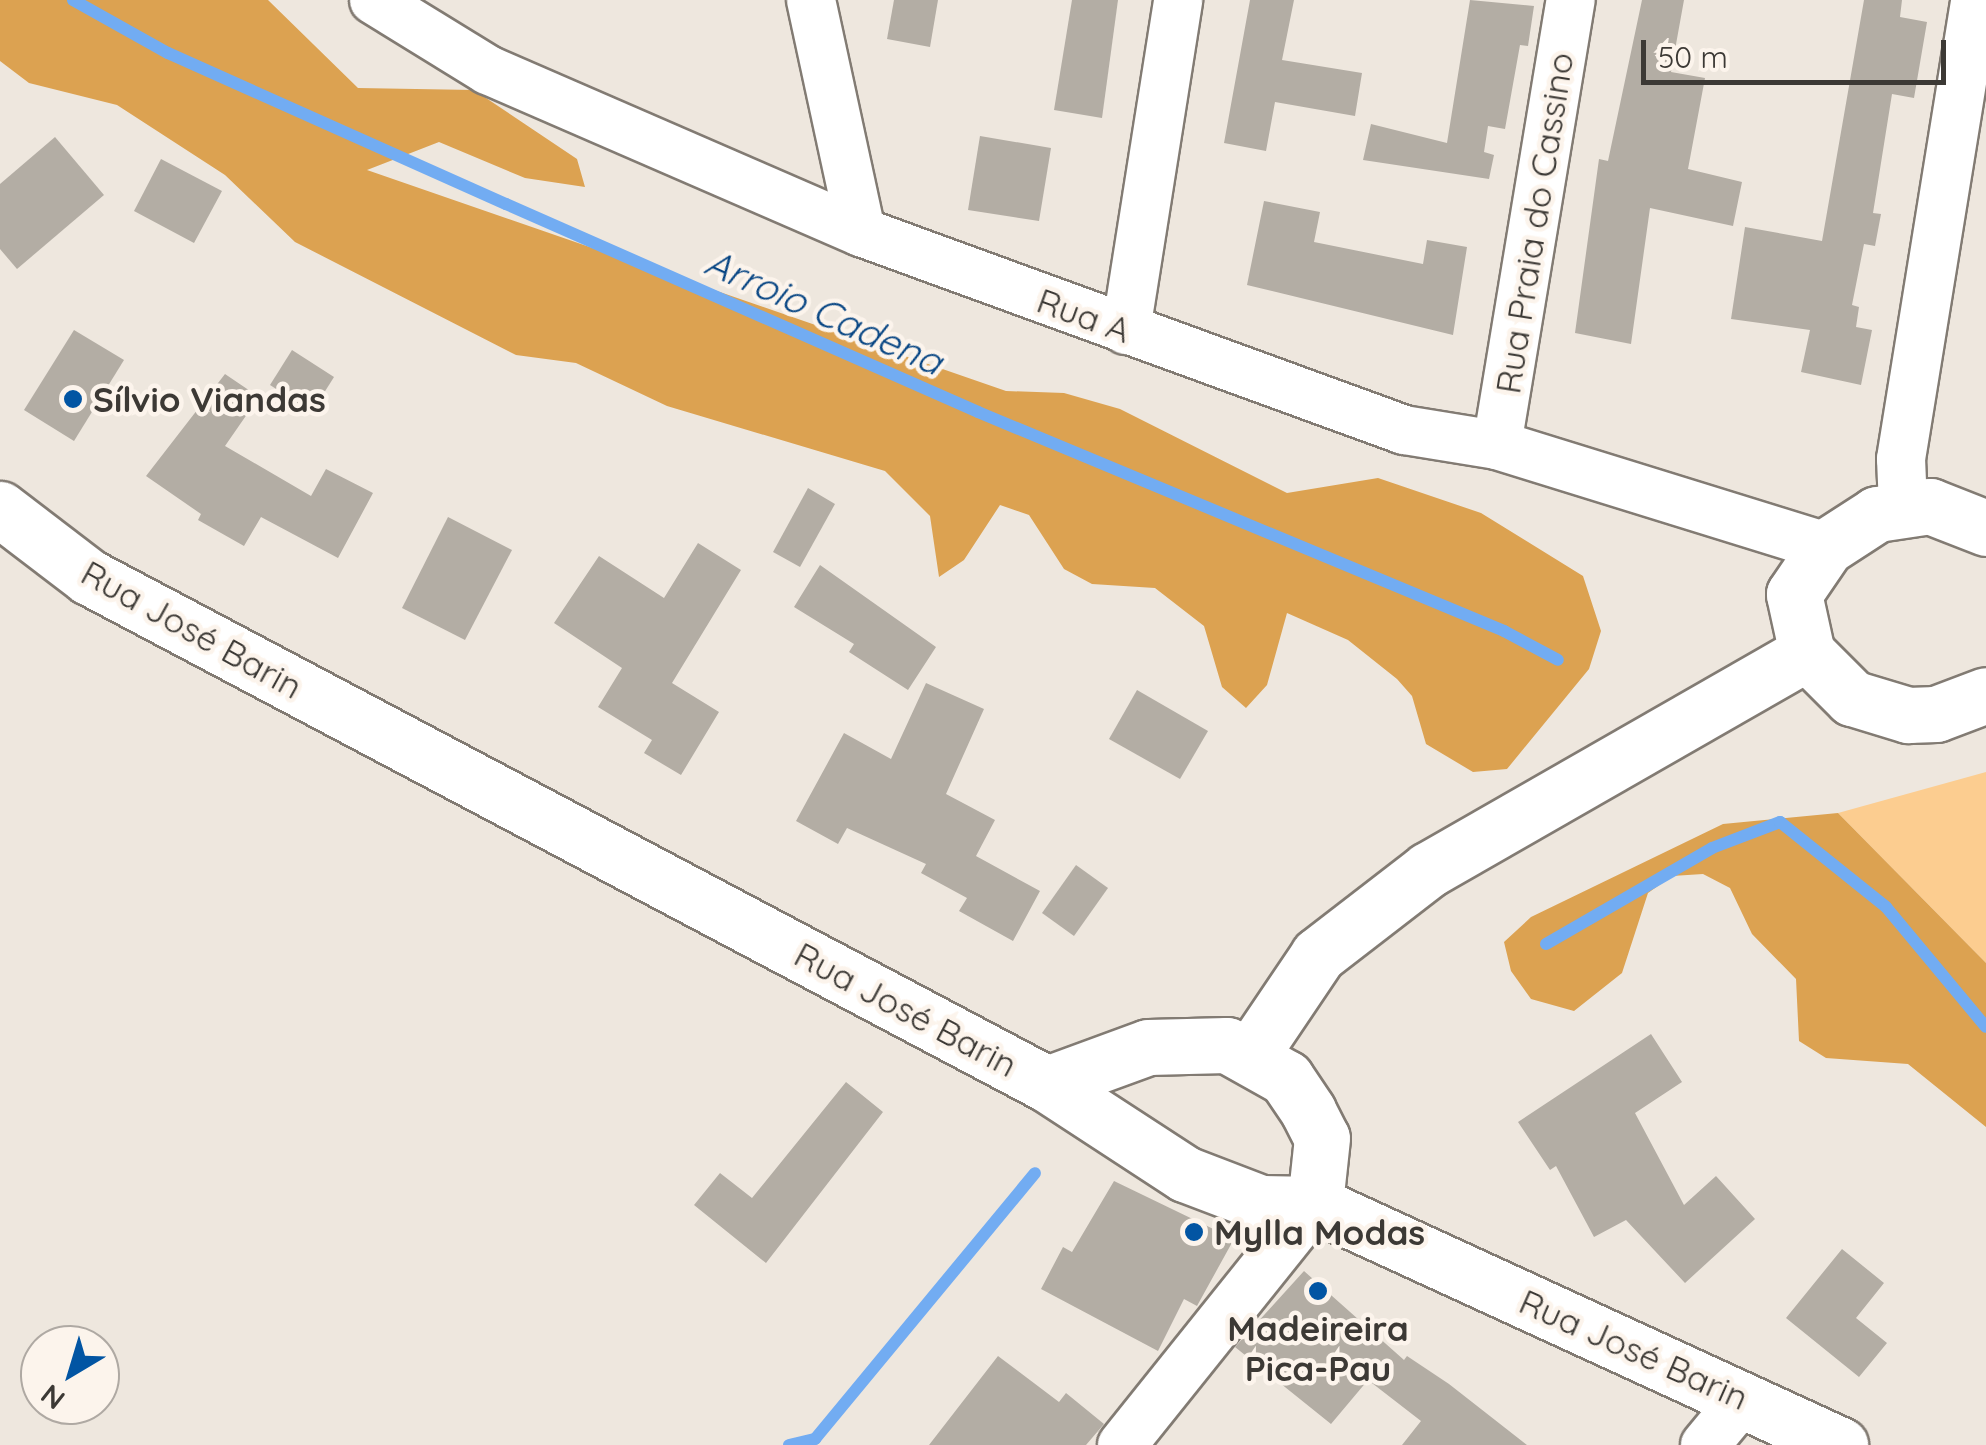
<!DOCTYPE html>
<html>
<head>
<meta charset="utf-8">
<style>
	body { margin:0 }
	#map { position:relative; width:1986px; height:1445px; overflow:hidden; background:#eee7de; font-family:Quicksand,sans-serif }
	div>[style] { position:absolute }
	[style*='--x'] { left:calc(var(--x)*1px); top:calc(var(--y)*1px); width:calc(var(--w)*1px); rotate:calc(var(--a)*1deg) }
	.green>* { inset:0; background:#fccd90 }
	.forest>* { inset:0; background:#dca251 }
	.stream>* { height:12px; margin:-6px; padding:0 6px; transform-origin:6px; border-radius:6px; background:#72acf2 }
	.building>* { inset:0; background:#b3ada4 }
	.roads { filter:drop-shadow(2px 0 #827b73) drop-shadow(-2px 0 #827b73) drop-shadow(0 2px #827b73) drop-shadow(0 -2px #827b73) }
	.street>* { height:48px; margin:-24px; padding:0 24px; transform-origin:24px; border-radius:24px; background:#fff }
	.secondary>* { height:55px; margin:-27.5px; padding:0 27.5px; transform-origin:27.5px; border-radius:27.5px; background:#fff }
	.dots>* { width:28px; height:28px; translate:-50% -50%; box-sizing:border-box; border:5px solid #fcf4ec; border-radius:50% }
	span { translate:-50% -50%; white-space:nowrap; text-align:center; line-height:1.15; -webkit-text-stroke:9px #fcf4ec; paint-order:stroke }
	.street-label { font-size:35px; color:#3c3935 }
	.poi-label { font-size:35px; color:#3c3935; font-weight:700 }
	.left { translate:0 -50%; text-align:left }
	.water-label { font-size:38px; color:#074583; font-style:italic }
	.north { position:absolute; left:20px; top:1325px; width:100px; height:100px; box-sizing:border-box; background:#fcf4ec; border:2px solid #afa9a3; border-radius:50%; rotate:218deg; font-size:28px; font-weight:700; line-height:40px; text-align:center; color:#3c3935 }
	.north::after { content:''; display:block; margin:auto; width:35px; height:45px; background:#0255a3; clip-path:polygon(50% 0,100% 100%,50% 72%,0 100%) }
	.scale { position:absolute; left:1641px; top:40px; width:305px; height:45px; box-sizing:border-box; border:5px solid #3c3935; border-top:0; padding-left:12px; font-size:30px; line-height:35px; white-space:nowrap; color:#3c3935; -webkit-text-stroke:8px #fcf4ec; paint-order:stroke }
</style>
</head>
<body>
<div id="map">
	<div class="green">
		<i style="clip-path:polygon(1986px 772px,1986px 963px,1838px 813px)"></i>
	</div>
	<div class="forest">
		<i style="clip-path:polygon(0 0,268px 0,358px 88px,474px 90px,577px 159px,585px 187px,525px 178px,439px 142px,367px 170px,1006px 391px,1064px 393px,1120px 409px,1287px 493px,1378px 478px,1481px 513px,1583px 576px,1601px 631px,1589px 669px,1507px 769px,1473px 772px,1426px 744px,1412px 696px,1397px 679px,1348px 640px,1287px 613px,1267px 685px,1246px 708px,1222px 687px,1204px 626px,1155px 588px,1092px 584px,1064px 569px,1029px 515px,1000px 505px,964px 560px,939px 577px,930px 516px,885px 471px,667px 406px,576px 363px,516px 355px,295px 242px,225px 175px,117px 105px,29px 83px,0 61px)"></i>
		<i style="clip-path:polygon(1838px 813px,1986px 963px,1986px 1127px,1908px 1064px,1826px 1058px,1799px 1041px,1796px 979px,1752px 934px,1730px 888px,1703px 874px,1672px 876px,1648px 893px,1622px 973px,1574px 1011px,1531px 999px,1511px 971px,1504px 942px,1531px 917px,1723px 824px)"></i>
	</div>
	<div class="stream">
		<i style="--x:73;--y:0;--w:109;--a:29.2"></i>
		<i style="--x:168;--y:53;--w:370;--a:24.1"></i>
		<i style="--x:506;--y:204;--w:516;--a:23.78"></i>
		<i style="--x:978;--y:412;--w:570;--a:22.6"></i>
		<i style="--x:1504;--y:631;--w:61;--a:28.2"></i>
		<i style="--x:1546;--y:944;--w:192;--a:-30"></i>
		<i style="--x:1712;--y:848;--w:73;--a:-20.9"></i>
		<i style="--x:1780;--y:822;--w:136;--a:38.7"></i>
		<i style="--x:1886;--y:907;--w:156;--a:50.2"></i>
		<i style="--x:789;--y:1445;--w:27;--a:-13"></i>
		<i style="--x:815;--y:1439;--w:345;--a:-50.4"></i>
	</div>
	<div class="building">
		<i style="clip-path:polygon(894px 0,938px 0,930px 47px,887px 39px)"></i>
		<i style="clip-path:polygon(1072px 0,1118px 0,1102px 118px,1054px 110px)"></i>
		<i style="clip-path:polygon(1250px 0,1294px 0,1282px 60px,1362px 73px,1355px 116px,1275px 102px,1266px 151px,1224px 143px)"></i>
		<i style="clip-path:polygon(1470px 0,1534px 6px,1528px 46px,1520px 45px,1505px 129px,1488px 126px,1484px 152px,1494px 155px,1489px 179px,1363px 160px,1371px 124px,1447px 143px)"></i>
		<i style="clip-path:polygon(1642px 0,1684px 0,1671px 72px,1705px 78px,1688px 169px,1742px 182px,1733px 226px,1650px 208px,1631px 344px,1575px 333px,1599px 159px,1608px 161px)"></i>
		<i style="clip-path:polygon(1864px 0,1902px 0,1900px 17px,1927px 22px,1914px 98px,1892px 94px,1873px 213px,1881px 214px,1875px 246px,1864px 244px,1852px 305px,1859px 307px,1856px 327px,1872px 330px,1861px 385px,1801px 372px,1810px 330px,1731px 319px,1745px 227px,1822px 241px)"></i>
		<i style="clip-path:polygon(980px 136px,1051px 148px,1039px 221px,968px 210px)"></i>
		<i style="clip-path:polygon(55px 137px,104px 195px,17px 269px,0 249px,0 184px)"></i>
		<i style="clip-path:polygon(161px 159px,222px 191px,194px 243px,134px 211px)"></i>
		<i style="clip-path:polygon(1264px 201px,1320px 212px,1314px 242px,1423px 264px,1427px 240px,1467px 247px,1453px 335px,1247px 285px)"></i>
		<i style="clip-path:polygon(74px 330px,124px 360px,74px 441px,24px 410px)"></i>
		<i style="clip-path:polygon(292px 350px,334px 377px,312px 412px,270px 385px)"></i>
		<i style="clip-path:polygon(225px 374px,259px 397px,225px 446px,311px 496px,326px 469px,373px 493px,338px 558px,261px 517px,244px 546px,198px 520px,201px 514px,146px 476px)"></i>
		<i style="clip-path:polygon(808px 488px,835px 504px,800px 567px,773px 552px)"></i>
		<i style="clip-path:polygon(448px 517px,512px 550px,465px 640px,402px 608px)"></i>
		<i style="clip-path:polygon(698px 543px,741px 570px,672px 683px,719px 712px,681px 775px,644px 753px,652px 740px,598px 707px,622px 668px,554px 623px,599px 556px,664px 598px)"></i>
		<i style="clip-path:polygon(820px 565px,936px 647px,908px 690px,849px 652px,854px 644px,794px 607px)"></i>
		<i style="clip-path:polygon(926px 683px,984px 709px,946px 794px,995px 820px,976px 856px,1040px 891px,1013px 941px,959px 911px,967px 898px,921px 873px,926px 864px,847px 828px,838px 844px,796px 821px,844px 733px,891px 759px)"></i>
		<i style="clip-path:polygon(1137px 690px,1208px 731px,1180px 779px,1109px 739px)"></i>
		<i style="clip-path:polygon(1076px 865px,1108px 888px,1074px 936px,1042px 913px)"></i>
		<i style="clip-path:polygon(1651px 1034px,1682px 1082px,1635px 1113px,1684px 1205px,1716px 1176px,1755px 1219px,1685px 1283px,1626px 1220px,1594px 1237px,1556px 1166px,1550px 1170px,1518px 1122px)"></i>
		<i style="clip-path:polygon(846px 1082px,883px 1112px,766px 1263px,694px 1205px,720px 1173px,752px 1198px)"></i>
		<i style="clip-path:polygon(1114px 1181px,1234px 1239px,1197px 1306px,1184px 1299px,1158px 1351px,1041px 1289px,1063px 1247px,1072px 1252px)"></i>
		<i style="clip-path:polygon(1842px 1249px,1884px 1283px,1856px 1318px,1887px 1343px,1859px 1377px,1786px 1318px)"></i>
		<i style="clip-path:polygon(1304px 1271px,1404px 1360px,1407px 1356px,1449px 1384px,1527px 1445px,1402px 1445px,1421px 1421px,1368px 1380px,1331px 1424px,1235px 1347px)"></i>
		<i style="clip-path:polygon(998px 1356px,1059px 1402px,1066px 1393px,1104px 1424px,1086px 1445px,929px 1445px)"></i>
	</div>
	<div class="roads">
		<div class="street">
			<i style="--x:374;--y:0;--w:134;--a:31.6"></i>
			<i style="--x:488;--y:70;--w:407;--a:23.5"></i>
			<i style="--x:861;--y:232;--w:578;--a:20.03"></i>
			<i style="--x:1404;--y:430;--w:94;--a:9.2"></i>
			<i style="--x:1497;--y:445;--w:344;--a:17.2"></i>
			<i style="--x:811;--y:0;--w:237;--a:77.8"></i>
			<i style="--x:1126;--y:330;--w:334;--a:-81"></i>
			<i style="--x:1497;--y:445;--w:451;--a:-80.6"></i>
			<i style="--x:1903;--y:506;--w:47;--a:-92.4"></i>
			<i style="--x:1901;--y:459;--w:465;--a:-80.8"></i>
			<i style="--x:1122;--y:1445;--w:309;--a:-51.3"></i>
			<i style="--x:1705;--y:1445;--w:61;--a:-50.3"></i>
		</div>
		<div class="secondary">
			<i style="--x:0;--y:509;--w:112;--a:37.4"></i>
			<i style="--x:89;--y:577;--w:1084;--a:27.89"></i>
			<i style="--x:1047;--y:1084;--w:165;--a:33.1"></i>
			<i style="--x:1185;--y:1174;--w:81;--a:20.9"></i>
			<i style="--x:1261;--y:1203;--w:54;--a:1.1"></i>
			<i style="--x:1315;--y:1204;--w:578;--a:24.66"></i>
			<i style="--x:1986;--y:528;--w:60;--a:-158.6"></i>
			<i style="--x:1930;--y:506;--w:54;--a:171.4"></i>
			<i style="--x:1877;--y:514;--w:61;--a:147.1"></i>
			<i style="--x:1826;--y:547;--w:57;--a:124.2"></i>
			<i style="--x:1794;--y:594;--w:60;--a:77.6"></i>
			<i style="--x:1807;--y:653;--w:64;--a:45"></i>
			<i style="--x:1852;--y:698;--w:59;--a:16.9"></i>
			<i style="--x:1908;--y:715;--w:28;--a:-2"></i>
			<i style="--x:1936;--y:714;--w:53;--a:-20.8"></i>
			<i style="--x:1250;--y:1056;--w:122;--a:-56"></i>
			<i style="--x:1318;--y:955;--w:139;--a:-37.7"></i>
			<i style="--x:1428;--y:870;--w:437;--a:-29.8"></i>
			<i style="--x:1047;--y:1084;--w:108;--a:-20.1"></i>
			<i style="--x:1148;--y:1047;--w:79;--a:-1.5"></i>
			<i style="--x:1227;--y:1045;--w:68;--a:29.2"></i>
			<i style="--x:1286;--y:1078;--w:40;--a:56"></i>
			<i style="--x:1308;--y:1111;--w:30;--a:63"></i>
			<i style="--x:1322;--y:1138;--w:66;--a:96.1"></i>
		</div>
	</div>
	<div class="dots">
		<i style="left:73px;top:399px;background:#0255a3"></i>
		<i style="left:1194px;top:1232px;background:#0255a3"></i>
		<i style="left:1318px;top:1291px;background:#0255a3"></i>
	</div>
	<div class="street-label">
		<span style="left:1534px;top:223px;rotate:-81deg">Rua Praia do Cassino</span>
		<span style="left:1084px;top:315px;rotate:20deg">Rua A</span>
		<span style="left:192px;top:629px;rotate:29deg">Rua José Barin</span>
		<span style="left:906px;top:1009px;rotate:28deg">Rua José Barin</span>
		<span style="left:1634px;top:1349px;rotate:24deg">Rua José Barin</span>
	</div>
	<div class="poi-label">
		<span class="left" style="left:93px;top:399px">Sílvio Viandas</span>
		<span class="left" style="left:1214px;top:1232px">Mylla Modas</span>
		<span style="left:1318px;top:1348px">Madeireira<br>Pica-Pau</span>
	</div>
	<div class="water-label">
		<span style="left:824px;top:312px;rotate:24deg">Arroio Cadena</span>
	</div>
	<div class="north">N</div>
	<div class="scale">50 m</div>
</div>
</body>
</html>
